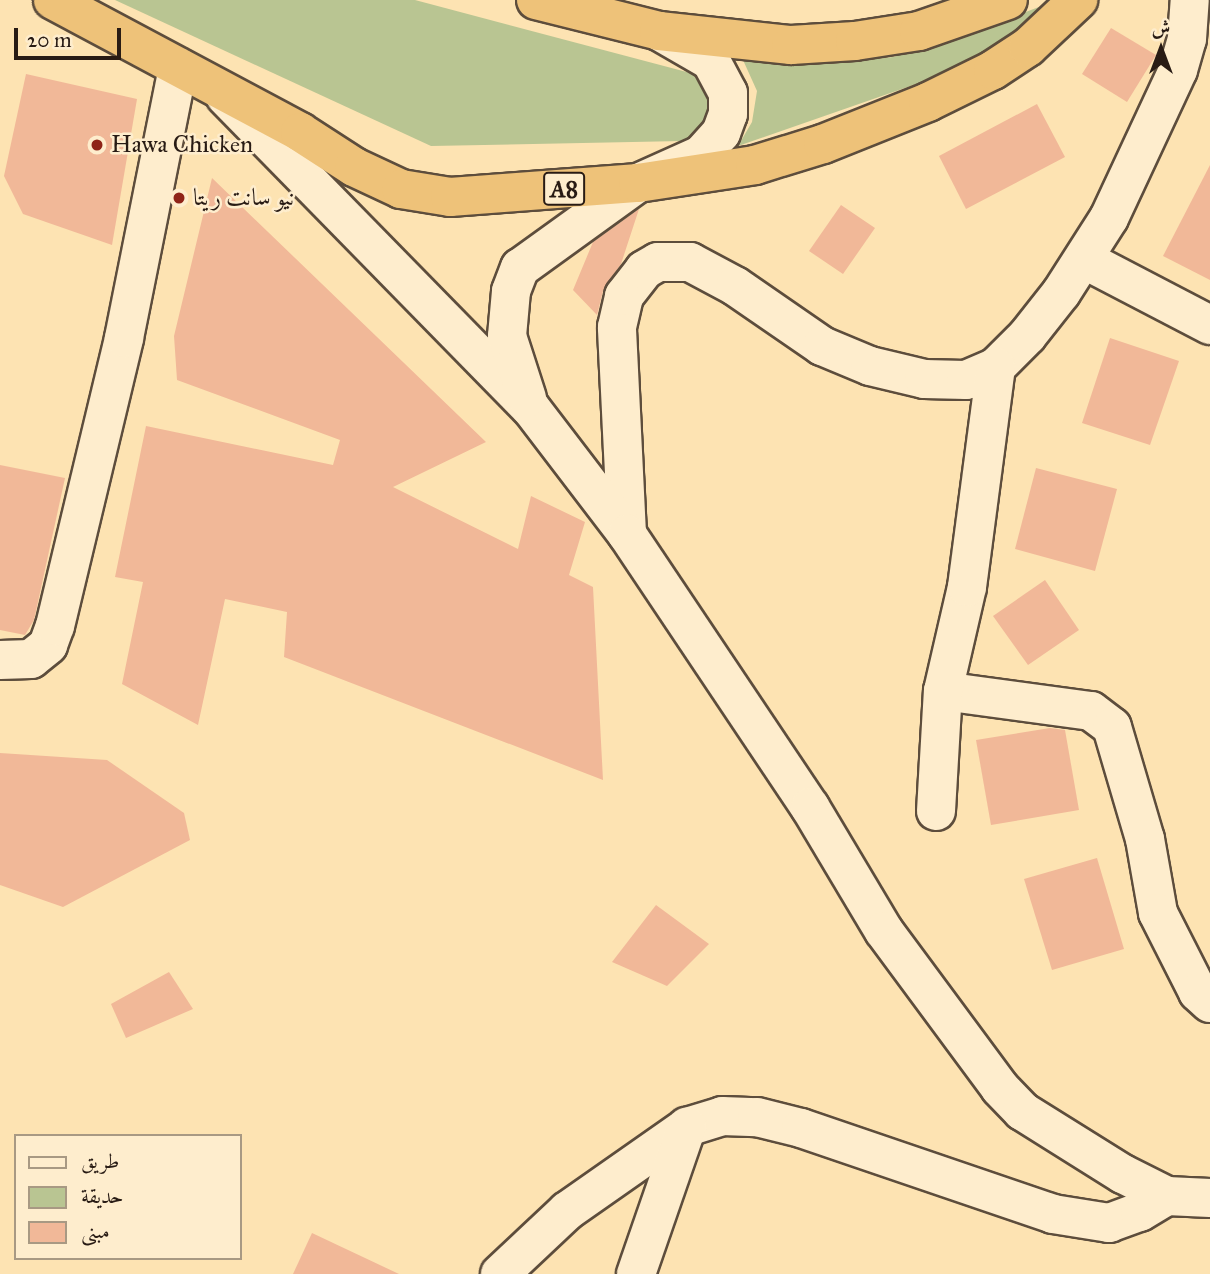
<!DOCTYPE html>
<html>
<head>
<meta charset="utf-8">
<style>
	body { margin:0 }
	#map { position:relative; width:1210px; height:1274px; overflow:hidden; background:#fde3b2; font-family:"IM FELL Great Primer",Amiri,serif }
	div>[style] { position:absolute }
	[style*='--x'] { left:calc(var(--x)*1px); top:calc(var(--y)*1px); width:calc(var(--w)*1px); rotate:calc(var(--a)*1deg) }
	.green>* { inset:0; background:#b9c592 }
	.building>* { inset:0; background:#f1b898 }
	.roads { filter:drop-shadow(2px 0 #5d4d3c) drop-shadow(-2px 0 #5d4d3c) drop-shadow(0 2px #5d4d3c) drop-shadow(0 -2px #5d4d3c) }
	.minor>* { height:38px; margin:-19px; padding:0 19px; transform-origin:19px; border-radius:19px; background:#feedcd }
	.tertiary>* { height:38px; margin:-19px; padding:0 19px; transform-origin:19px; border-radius:19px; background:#feedcd }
	.trunk>* { height:38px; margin:-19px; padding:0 19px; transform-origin:19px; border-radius:19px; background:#eec279 }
	.dots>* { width:19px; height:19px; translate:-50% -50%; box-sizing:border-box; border:4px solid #feedcd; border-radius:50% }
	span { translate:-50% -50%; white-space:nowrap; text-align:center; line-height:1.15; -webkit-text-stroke:5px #feedcd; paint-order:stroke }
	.shield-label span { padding:2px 5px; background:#feedcd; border:2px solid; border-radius:5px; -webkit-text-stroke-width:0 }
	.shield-label { font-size:23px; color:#281b14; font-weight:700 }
	.poi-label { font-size:24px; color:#281b14 }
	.left { translate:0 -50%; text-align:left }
	.legend { position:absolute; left:14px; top:1134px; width:228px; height:126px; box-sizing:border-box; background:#feedcd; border:2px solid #a89983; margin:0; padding:9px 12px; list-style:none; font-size:21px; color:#281b14 }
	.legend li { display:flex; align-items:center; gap:14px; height:35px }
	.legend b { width:35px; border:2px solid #a89983 }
	.north { position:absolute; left:1126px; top:14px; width:70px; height:70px; -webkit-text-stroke:5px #feedcd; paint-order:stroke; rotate:0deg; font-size:19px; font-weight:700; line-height:28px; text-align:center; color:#281b14 }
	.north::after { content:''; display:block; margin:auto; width:24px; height:32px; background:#281b14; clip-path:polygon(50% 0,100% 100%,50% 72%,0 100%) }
	.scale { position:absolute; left:14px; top:28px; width:107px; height:32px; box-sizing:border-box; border:4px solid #281b14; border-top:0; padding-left:9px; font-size:21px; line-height:24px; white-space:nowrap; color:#281b14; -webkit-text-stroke:5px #feedcd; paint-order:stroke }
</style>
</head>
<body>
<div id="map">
	<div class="green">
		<i style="clip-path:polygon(115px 0,415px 0,698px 75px,711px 93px,708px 115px,701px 131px,682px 141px,431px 146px)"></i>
		<i style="clip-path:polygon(1057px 0,1017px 32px,975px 57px,922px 82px,738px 146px,752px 122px,757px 91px,743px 60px,829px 64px,893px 57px,956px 39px)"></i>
	</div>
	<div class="building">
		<i style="clip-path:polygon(1111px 28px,1156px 55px,1127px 102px,1082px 74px)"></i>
		<i style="clip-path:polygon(26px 74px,137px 99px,112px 245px,23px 214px,4px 176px)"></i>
		<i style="clip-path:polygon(1037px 104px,1065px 157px,966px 209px,939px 156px)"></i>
		<i style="clip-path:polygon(1210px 165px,1210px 280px,1163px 256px)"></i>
		<i style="clip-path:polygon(212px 178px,486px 442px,393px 487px,518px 549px,531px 496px,585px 522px,569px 575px,593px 587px,603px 780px,284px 657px,287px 612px,225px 599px,198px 725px,122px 684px,143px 582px,115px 577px,146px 426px,333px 465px,340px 440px,177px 380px,174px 336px)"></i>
		<i style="clip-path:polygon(841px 205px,875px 228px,843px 274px,809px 251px)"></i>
		<i style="clip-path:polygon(639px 209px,621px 264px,603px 291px,597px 315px,573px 290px,593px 242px)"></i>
		<i style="clip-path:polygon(1110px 338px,1179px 361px,1150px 445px,1082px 423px)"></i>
		<i style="clip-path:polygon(0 465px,65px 478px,34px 620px,25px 635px,0 630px)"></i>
		<i style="clip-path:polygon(1036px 468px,1117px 489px,1095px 571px,1015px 549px)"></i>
		<i style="clip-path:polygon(1045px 580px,1079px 630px,1028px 665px,993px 616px)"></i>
		<i style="clip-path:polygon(1050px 728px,1065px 730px,1079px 810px,991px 825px,976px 740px)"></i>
		<i style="clip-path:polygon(0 753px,107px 760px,184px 813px,190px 840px,63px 907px,0 885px)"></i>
		<i style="clip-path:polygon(1097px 858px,1124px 949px,1052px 970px,1024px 879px)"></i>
		<i style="clip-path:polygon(656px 905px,709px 944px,667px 986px,612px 962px)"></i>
		<i style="clip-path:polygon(169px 972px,193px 1009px,126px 1038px,111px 1004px)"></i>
		<i style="clip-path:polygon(312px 1233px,399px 1274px,293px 1274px)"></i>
	</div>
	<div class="roads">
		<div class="minor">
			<i style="--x:1085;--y:260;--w:141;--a:27.5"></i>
			<i style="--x:627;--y:534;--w:207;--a:-92.8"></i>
			<i style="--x:617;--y:327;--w:32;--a:-77"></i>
			<i style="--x:624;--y:296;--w:33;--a:-52"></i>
			<i style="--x:644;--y:270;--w:16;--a:-30"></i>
			<i style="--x:658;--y:262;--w:32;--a:0"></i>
			<i style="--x:690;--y:262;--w:51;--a:28.1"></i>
			<i style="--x:735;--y:286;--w:106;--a:34.6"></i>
			<i style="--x:822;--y:346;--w:52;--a:22.6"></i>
			<i style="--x:870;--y:366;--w:56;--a:13.5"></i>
			<i style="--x:924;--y:379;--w:42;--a:1.4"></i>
			<i style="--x:966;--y:380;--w:33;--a:-23"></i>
			<i style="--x:996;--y:367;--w:44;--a:-45"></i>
			<i style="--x:1027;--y:336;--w:55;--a:-51.7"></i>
			<i style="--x:1061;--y:293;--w:89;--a:-57.4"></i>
			<i style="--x:1109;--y:218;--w:163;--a:-65"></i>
			<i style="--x:1178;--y:70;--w:32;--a:-74"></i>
			<i style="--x:1187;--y:39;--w:39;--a:-86"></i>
			<i style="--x:0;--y:660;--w:31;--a:-2"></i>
			<i style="--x:31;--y:659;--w:22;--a:-39"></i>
			<i style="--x:48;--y:645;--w:20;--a:-70"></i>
			<i style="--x:55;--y:626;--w:296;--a:-76.5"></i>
			<i style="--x:124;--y:338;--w:276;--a:-78.7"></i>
			<i style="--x:943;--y:691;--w:149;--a:7.7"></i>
			<i style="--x:1091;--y:711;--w:26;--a:37"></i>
			<i style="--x:1112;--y:727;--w:117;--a:73.6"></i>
			<i style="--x:1145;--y:839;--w:75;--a:80"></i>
			<i style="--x:1158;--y:913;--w:89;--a:63.1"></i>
			<i style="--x:1198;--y:992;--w:16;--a:43"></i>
			<i style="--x:936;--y:811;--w:120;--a:-86.7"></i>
			<i style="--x:943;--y:691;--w:107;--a:-77"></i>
			<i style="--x:967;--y:587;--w:222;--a:-82.5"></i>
			<i style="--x:500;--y:1274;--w:92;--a:-43.2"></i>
			<i style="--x:567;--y:1211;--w:146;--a:-35"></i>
			<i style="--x:687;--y:1127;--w:37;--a:-17"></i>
			<i style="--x:722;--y:1116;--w:35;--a:2"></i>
			<i style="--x:757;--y:1117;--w:45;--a:14"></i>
			<i style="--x:801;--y:1128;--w:266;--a:18.8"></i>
			<i style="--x:1053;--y:1214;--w:57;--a:9.1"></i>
			<i style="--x:1109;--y:1223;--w:33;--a:-20"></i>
			<i style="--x:1140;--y:1212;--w:31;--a:-31"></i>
			<i style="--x:636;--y:1274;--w:156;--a:-70.9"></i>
		</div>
		<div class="tertiary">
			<i style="--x:225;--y:96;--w:436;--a:45.6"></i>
			<i style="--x:530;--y:407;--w:160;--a:52.6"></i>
			<i style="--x:627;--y:534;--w:329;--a:56.2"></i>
			<i style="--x:810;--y:807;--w:144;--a:59.2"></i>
			<i style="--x:884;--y:931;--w:195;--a:53.5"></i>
			<i style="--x:1000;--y:1088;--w:32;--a:46"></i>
			<i style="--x:1022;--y:1111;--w:119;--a:32"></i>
			<i style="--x:1123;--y:1174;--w:49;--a:26.6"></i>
			<i style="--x:1167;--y:1196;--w:43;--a:2.7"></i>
			<i style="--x:527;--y:398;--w:65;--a:-107.9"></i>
			<i style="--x:507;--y:336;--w:45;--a:-84.9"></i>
			<i style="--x:511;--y:291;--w:25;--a:-69"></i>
			<i style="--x:520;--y:268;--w:145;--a:-35.8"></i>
			<i style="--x:638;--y:183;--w:69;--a:-24"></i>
			<i style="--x:701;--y:155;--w:30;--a:-48"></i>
			<i style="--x:721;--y:133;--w:20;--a:-70"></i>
			<i style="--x:728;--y:114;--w:21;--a:-90"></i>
			<i style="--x:728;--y:93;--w:36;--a:-118"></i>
			<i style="--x:711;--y:61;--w:60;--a:-150"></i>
		</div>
		<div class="trunk">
			<i style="--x:53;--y:0;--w:280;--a:28.1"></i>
			<i style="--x:300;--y:132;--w:64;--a:32.9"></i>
			<i style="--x:354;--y:167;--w:52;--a:25.1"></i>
			<i style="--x:401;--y:189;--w:50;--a:9.3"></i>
			<i style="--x:450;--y:197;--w:189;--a:-4.3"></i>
			<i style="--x:638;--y:183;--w:118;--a:-8.7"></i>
			<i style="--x:755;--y:165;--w:71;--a:-17.2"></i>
			<i style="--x:823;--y:144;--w:113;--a:-21.8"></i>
			<i style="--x:928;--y:102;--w:72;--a:-26.2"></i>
			<i style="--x:993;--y:70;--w:42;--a:-33.3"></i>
			<i style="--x:1028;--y:47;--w:69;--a:-43.2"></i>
			<i style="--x:536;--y:0;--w:127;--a:14.1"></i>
			<i style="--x:659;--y:31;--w:133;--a:6.1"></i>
			<i style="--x:791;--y:45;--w:64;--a:-3.6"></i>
			<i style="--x:855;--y:41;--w:65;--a:-8.9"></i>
			<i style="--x:919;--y:31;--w:94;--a:-19.2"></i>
		</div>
	</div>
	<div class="dots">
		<i style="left:97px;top:145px;background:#8f2418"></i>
		<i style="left:179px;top:198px;background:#8f2418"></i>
	</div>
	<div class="shield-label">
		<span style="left:564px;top:189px">A8</span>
	</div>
	<div class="poi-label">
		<span class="left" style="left:111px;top:145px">Hawa Chicken</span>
		<span class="left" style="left:193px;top:198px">نيو سانت ريتا</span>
	</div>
	<ul class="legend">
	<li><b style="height:9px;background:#feedcd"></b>طريق</li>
	<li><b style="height:19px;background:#b9c592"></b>حديقة</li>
	<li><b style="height:19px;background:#f1b898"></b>مبنى</li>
	</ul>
	<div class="north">ش</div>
	<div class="scale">20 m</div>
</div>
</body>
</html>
